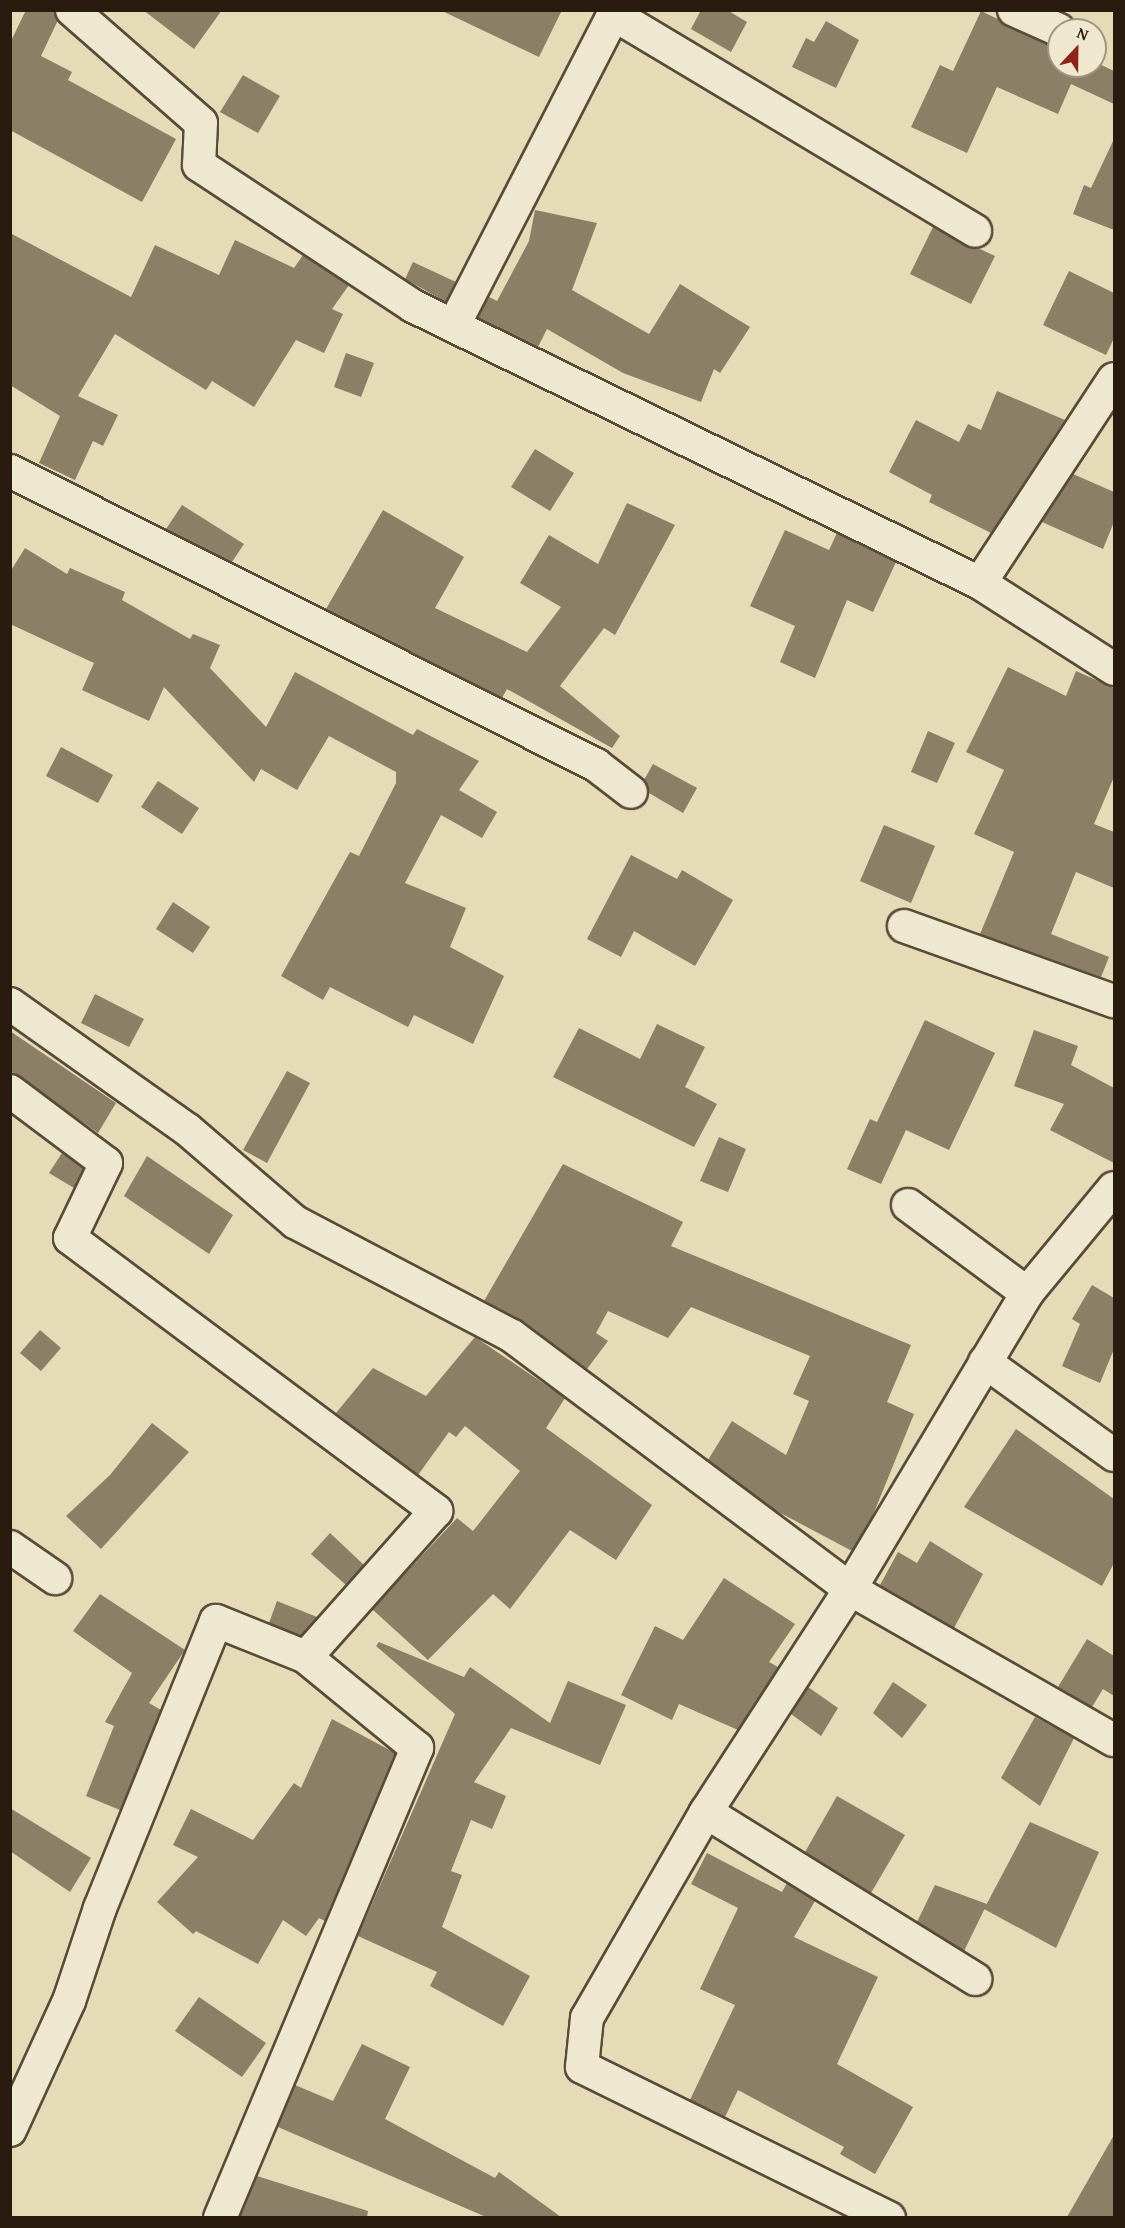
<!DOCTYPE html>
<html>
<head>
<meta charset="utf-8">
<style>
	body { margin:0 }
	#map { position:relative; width:1125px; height:2228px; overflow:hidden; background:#e5dbb6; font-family:"Gentium Book Plus",serif }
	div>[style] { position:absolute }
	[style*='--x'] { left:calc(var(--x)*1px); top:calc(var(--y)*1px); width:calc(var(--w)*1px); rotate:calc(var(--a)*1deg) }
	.building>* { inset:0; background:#8b7f65 }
	.roads { filter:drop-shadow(2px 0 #584b38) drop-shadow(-2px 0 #584b38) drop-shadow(0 2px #584b38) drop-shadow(0 -2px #584b38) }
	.street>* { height:32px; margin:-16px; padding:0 16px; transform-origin:16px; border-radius:16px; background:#eee8d0 }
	span { translate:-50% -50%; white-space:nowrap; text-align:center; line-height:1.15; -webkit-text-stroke:4.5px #eee8d0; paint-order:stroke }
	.frame { position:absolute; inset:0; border:12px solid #291b0e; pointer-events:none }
	.north { position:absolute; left:1047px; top:18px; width:60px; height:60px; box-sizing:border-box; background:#eee8d0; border:2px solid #9f9682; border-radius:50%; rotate:22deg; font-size:16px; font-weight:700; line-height:24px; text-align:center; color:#291b0e }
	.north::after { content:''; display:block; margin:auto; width:21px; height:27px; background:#8f2418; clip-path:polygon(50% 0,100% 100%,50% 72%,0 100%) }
</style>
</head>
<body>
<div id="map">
	<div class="building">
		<i style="clip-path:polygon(26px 10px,55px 10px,58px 20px,41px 56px,72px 72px,68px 80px,176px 139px,142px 202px,10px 130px,10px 43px)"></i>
		<i style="clip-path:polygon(143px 10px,222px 10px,194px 49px)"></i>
		<i style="clip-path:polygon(440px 10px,562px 10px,539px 57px)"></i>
		<i style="clip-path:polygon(701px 10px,727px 10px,747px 22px,731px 52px,691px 29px)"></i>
		<i style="clip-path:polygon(981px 11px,1059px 48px,1059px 66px,1095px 62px,1114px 71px,1114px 104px,1071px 84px,1058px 114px,997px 87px,967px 153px,911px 127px,940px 65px,953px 71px)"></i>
		<i style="clip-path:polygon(826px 21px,859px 40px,836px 88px,792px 67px,806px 38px,814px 42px)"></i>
		<i style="clip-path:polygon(243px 75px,280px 96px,258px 133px,220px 112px)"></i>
		<i style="clip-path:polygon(1114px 139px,1114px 230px,1073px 214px,1084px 185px,1091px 188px)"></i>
		<i style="clip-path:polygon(535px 210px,597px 223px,572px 290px,649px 334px,680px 284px,750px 327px,720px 373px,714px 369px,701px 402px,623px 373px,547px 329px,538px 347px,478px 318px,489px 297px,497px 301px,529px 241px)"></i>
		<i style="clip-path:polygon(933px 227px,995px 256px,971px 304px,910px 274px)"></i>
		<i style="clip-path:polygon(10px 233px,131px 297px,155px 245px,219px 275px,235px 240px,294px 268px,303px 255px,349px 285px,332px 309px,343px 314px,324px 353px,296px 340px,254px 407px,212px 381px,206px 390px,115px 334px,78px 396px,118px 415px,103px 446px,93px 441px,75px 480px,39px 463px,60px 416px,10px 385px)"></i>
		<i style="clip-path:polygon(413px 262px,456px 282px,446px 302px,405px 279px)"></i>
		<i style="clip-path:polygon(1069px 271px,1114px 293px,1114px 338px,1106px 355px,1043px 325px)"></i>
		<i style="clip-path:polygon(346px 353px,374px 363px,361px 397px,334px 387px)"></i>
		<i style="clip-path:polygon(997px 391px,1065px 420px,991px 533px,929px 502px,932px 495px,889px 472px,916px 420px,959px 442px,968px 424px,981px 430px)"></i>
		<i style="clip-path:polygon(535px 449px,574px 473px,550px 511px,511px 487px)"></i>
		<i style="clip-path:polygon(1073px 474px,1114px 492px,1114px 522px,1103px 549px,1042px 522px)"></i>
		<i style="clip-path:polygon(627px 503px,675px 525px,615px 635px,604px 628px,560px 686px,620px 736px,612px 748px,507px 689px,502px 698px,326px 609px,383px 510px,464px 557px,435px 608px,527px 652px,561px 607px,520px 583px,549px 535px,598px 564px)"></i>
		<i style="clip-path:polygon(182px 505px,244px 544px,232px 562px,166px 529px)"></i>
		<i style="clip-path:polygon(785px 530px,829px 550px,837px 533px,896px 562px,873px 612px,847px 600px,815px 678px,780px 662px,795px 626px,750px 606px)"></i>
		<i style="clip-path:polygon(25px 548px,67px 574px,70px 568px,125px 592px,122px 600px,190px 639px,193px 634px,220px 645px,210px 668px,266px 727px,295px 672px,413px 735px,417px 729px,479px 761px,459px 790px,497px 812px,482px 838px,441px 815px,405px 883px,466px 908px,450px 947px,504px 976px,473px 1044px,414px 1015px,408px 1027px,330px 987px,323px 1000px,281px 976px,350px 852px,359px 856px,396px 783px,396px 772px,329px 736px,297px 790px,261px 769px,254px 782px,164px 687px,149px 721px,82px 690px,94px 663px,10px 624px,10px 572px)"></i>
		<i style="clip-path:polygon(1008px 667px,1066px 696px,1076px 671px,1114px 688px,1114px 777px,1094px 824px,1114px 832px,1114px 888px,1076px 872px,1051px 934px,1109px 957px,1101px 977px,980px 934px,1014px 852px,974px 834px,1004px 770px,966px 752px)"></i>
		<i style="clip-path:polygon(928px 731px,955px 743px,937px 783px,911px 772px)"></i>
		<i style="clip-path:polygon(61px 747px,113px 775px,98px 803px,46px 776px)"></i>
		<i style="clip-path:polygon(653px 764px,697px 788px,683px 813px,649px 793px,644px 780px)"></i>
		<i style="clip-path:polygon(158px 781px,199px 808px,182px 834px,141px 807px)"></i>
		<i style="clip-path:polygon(884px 825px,935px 846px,911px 903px,860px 881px)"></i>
		<i style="clip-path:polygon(631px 855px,677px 879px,682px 870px,733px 900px,695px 966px,634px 931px,621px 957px,587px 939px)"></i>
		<i style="clip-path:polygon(173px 902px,210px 927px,193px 953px,156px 929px)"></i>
		<i style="clip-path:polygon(95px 994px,144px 1019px,129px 1047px,81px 1023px)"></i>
		<i style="clip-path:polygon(925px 1020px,995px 1053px,949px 1150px,906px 1130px,881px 1184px,847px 1169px,870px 1119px,877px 1122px)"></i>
		<i style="clip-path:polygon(657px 1024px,705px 1047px,685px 1087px,717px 1104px,694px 1147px,553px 1077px,579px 1028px,640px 1059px)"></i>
		<i style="clip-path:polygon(1034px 1030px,1078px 1046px,1071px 1065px,1114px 1088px,1114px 1163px,1050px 1130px,1064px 1104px,1014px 1086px)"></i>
		<i style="clip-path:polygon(10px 1031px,116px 1103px,98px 1133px,10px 1071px)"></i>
		<i style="clip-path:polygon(287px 1071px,310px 1083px,267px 1163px,243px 1150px)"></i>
		<i style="clip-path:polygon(719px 1137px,746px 1149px,728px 1192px,700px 1181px)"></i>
		<i style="clip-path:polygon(62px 1153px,83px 1169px,74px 1188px,49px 1173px)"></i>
		<i style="clip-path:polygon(147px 1156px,233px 1215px,209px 1254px,124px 1196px)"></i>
		<i style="clip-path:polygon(563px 1164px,683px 1222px,671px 1246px,911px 1345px,887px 1402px,914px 1414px,873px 1515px,852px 1551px,771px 1508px,708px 1460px,732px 1421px,786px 1455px,809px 1401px,793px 1394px,810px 1356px,691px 1307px,668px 1338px,608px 1311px,596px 1333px,608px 1341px,587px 1369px,523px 1321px,484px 1301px)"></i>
		<i style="clip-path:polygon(1092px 1285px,1114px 1298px,1114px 1349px,1100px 1383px,1062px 1366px,1080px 1324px,1072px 1319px)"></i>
		<i style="clip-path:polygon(40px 1330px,61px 1348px,41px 1371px,20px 1353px)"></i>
		<i style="clip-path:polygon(475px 1337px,565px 1398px,546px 1428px,652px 1505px,616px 1560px,570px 1530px,510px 1609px,493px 1594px,428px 1660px,372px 1609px,457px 1518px,473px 1531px,520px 1471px,465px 1426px,456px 1437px,449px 1432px,418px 1475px,336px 1413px,373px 1368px,426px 1396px)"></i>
		<i style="clip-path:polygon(152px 1423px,189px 1452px,101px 1549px,66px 1516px,110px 1475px)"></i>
		<i style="clip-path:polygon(1016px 1429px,1114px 1499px,1114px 1563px,1102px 1586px,964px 1507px)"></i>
		<i style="clip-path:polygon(330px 1533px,364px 1565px,346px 1585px,311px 1554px)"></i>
		<i style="clip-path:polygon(930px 1541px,983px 1574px,954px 1628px,880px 1585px,898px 1552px,917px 1563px)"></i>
		<i style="clip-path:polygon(724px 1578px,795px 1624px,769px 1662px,778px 1667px,738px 1730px,679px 1704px,672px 1720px,621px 1695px,655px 1626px,683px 1640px)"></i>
		<i style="clip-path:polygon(100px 1594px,185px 1650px,149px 1703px,161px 1710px,120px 1810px,86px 1796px,114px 1726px,105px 1722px,132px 1673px,73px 1631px)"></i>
		<i style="clip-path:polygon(277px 1601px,317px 1617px,301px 1636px,269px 1623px)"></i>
		<i style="clip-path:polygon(1087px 1639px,1114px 1656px,1114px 1696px,1103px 1689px,1092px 1707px,1058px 1687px)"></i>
		<i style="clip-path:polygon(379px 1642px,464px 1677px,470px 1667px,550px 1723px,568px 1681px,626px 1705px,600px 1765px,511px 1728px,474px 1782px,506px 1796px,492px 1829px,471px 1820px,451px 1871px,462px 1875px,442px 1927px,530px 1976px,503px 2026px,430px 1986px,437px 1972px,358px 1936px,455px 1714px,376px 1646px)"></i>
		<i style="clip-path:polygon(893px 1682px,927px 1705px,902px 1738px,873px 1713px)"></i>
		<i style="clip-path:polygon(808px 1687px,838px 1708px,821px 1736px,791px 1714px)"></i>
		<i style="clip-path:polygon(1035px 1717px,1074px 1738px,1040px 1806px,1001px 1778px)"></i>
		<i style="clip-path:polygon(332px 1719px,395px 1753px,325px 1921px,319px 1918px,306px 1936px,283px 1920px,258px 1964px,196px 1931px,193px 1934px,157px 1902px,198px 1857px,173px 1845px,191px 1809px,253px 1840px,294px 1783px,301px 1788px)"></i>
		<i style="clip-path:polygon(837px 1796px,905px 1835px,871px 1893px,805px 1852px)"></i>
		<i style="clip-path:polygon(10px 1808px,91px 1858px,70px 1892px,10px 1851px)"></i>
		<i style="clip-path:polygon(1030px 1822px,1099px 1852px,1056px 1948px,984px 1909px)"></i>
		<i style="clip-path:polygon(707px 1853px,782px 1892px,787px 1883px,815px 1901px,794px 1937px,878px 1977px,837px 2064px,913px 2107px,875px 2174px,840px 2154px,844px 2147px,738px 2090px,725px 2117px,690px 2100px,735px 2005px,700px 1989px,738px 1908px,691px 1884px)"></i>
		<i style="clip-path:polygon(935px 1885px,987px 1904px,964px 1951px,917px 1922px)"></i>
		<i style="clip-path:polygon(199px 1997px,266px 2043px,242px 2077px,175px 2031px)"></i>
		<i style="clip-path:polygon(362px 2044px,410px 2067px,385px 2119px,495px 2178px,499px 2172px,561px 2217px,486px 2217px,278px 2127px,295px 2085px,333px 2101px)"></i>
		<i style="clip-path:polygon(1114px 2135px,1114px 2217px,1067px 2217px)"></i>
		<i style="clip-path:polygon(257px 2176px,368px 2211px,367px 2217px,240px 2217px)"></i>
	</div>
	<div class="roads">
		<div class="street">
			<i style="--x:72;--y:10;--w:171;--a:41.2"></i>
			<i style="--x:201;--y:123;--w:42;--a:92.7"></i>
			<i style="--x:199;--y:165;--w:256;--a:33.4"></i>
			<i style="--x:413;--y:306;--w:631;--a:26.04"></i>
			<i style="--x:980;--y:583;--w:159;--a:32.7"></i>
			<i style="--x:1014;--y:10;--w:49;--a:24"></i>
			<i style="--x:613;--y:14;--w:422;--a:30.9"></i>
			<i style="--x:455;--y:323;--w:352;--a:-62.8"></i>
			<i style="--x:10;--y:471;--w:656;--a:26.64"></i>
			<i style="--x:596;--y:765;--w:44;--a:37.6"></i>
			<i style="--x:980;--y:583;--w:244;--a:-56.7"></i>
			<i style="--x:904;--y:926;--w:223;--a:19.7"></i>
			<i style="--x:10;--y:1004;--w:218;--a:35.3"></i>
			<i style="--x:188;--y:1130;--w:141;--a:40.7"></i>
			<i style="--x:295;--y:1222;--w:245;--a:27.7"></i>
			<i style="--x:512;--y:1336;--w:422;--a:36.8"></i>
			<i style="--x:850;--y:1589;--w:304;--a:29.8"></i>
			<i style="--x:10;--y:1091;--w:120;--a:36.9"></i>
			<i style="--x:106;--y:1163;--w:83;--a:115.6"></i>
			<i style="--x:70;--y:1238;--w:457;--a:36.7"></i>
			<i style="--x:436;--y:1511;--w:195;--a:131.7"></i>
			<i style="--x:306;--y:1657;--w:97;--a:-158.2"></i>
			<i style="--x:216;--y:1621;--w:310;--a:112"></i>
			<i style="--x:100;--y:1908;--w:98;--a:108.4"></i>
			<i style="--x:69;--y:2001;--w:142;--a:114.6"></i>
			<i style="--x:908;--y:1205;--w:148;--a:36.5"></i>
			<i style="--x:985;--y:1362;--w:159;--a:35.8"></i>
			<i style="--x:10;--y:1547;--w:55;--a:34.6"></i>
			<i style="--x:706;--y:1812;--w:317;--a:31.8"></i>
			<i style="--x:220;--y:2218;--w:510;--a:-67.26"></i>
			<i style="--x:417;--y:1748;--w:144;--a:-140.7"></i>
			<i style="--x:889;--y:2218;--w:342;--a:-153.8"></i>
			<i style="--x:582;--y:2067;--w:49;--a:-84.2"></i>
			<i style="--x:587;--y:2018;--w:238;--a:-60"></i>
			<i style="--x:706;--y:1812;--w:265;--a:-57.1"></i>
			<i style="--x:850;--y:1589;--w:345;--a:-59.1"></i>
			<i style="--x:1027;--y:1293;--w:136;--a:-50.4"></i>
		</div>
	</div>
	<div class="frame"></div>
	<div class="north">N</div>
</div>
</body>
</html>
